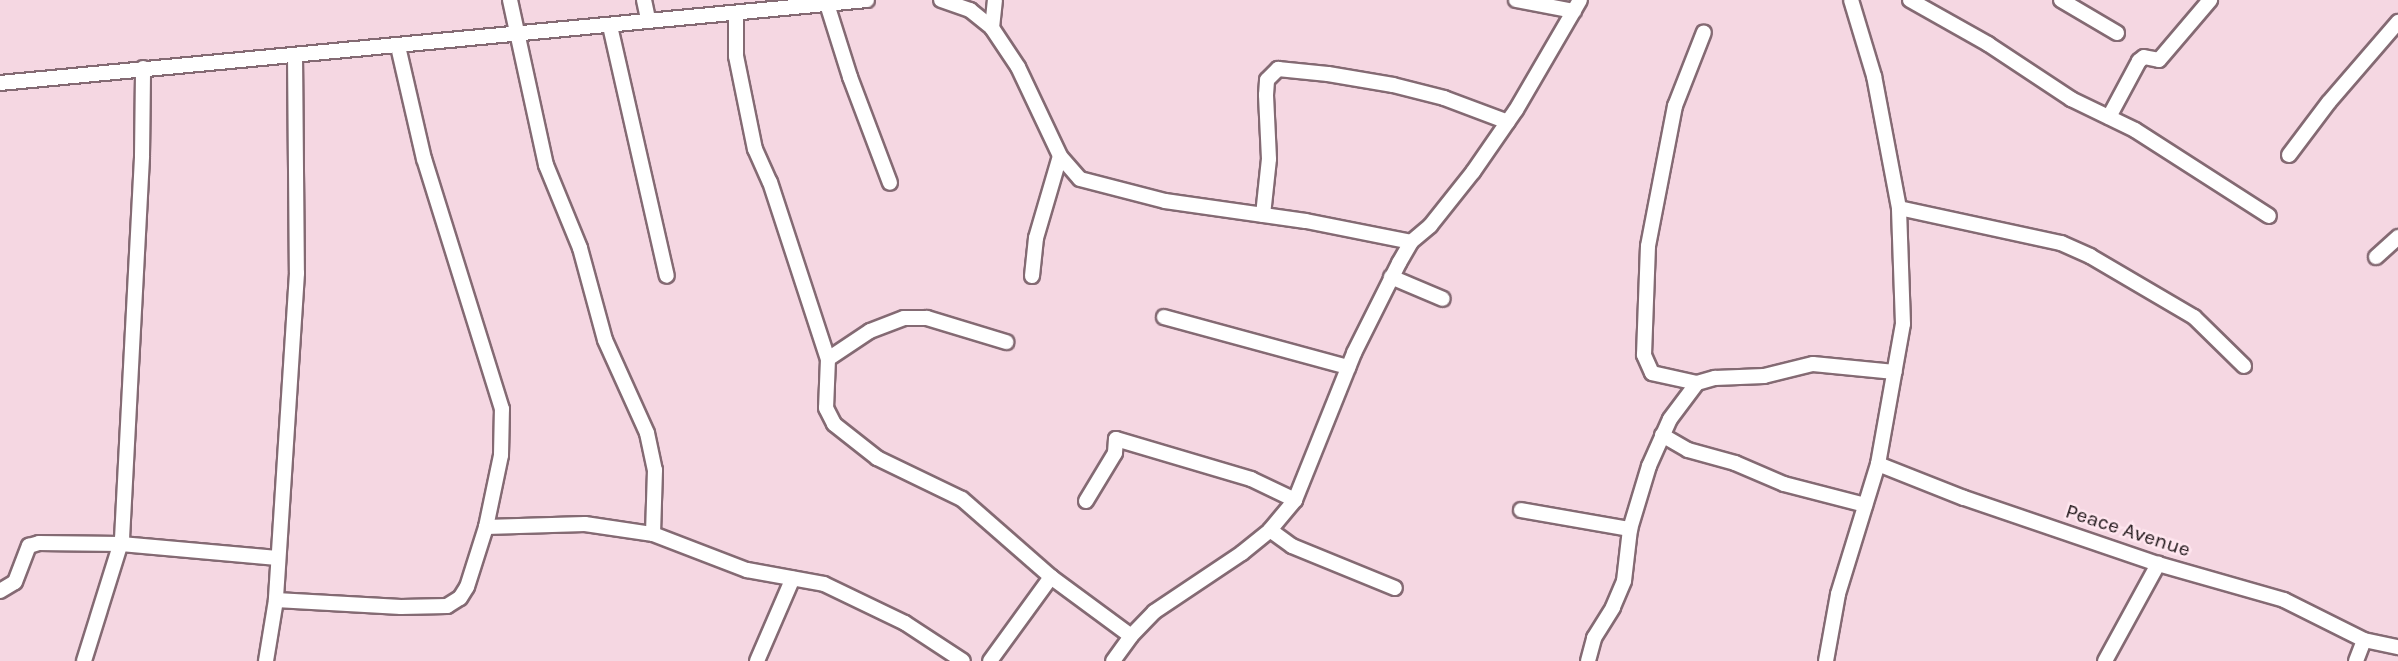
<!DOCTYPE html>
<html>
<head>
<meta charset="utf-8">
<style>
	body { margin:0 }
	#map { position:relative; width:2398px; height:661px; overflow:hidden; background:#f5d7e2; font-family:Karla,sans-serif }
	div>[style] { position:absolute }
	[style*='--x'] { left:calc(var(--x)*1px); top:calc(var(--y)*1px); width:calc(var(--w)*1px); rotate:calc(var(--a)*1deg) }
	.roads { filter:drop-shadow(2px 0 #846a73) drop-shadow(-2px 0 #846a73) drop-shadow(0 2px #846a73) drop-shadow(0 -2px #846a73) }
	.street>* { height:14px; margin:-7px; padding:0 7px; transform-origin:7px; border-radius:7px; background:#fff }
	span { translate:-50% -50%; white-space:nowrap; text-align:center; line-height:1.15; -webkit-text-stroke:5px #ffe6ef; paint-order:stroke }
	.street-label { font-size:21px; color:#22181b }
</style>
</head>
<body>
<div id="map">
	<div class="roads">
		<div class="street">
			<i style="--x:510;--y:0;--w:169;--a:77.7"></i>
			<i style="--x:546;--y:165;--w:90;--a:67.7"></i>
			<i style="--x:580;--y:248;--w:95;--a:74.8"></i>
			<i style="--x:605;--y:340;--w:102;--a:65.7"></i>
			<i style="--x:647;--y:433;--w:38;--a:78"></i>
			<i style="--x:655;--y:470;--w:64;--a:91.8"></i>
			<i style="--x:644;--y:0;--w:19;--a:78"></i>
			<i style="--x:941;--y:0;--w:31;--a:19"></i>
			<i style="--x:970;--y:10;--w:28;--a:39"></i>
			<i style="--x:992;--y:28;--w:47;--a:56.3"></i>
			<i style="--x:1018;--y:67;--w:98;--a:64.7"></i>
			<i style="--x:1060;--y:156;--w:30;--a:49"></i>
			<i style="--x:1080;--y:179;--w:88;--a:14.5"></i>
			<i style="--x:1165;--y:201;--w:142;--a:8.1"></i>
			<i style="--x:1306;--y:221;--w:107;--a:11.3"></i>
			<i style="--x:1516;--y:0;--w:59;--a:10.7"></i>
			<i style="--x:1910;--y:0;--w:90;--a:29.4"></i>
			<i style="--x:1988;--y:44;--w:100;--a:33.5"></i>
			<i style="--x:2071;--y:99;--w:71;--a:25.8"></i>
			<i style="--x:2135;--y:130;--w:159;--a:32.7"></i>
			<i style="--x:2061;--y:0;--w:65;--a:30.5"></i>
			<i style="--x:827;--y:4;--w:77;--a:72.5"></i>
			<i style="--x:850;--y:77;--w:113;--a:69.3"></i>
			<i style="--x:736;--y:13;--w:43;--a:90"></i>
			<i style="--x:736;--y:56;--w:95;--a:78.5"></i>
			<i style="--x:755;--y:149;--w:36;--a:66"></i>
			<i style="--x:770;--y:182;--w:186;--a:71.9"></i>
			<i style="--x:828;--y:359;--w:49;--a:92.3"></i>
			<i style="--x:826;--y:408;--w:18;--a:63"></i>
			<i style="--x:834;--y:424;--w:55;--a:38.3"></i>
			<i style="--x:877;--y:458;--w:94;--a:25.8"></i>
			<i style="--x:962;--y:499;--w:118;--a:41.2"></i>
			<i style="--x:1051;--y:577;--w:99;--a:36.4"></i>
			<i style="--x:610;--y:26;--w:256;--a:77.2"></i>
			<i style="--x:992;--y:28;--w:28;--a:-84"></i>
			<i style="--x:295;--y:55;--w:218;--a:89.5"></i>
			<i style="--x:297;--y:273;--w:328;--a:93.7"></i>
			<i style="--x:276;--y:600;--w:125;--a:3.2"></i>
			<i style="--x:401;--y:607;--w:46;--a:-1.2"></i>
			<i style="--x:447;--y:606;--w:15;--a:-32"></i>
			<i style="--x:460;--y:598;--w:13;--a:-58"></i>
			<i style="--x:467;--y:587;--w:63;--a:-72.4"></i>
			<i style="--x:486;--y:527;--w:74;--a:-78.2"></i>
			<i style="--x:501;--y:455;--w:46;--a:-88.8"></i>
			<i style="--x:502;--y:409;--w:262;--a:-107.3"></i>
			<i style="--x:424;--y:159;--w:116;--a:-103"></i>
			<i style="--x:0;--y:83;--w:871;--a:-5.47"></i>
			<i style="--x:2109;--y:117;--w:64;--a:-61.8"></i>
			<i style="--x:2139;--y:61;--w:6;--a:-39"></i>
			<i style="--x:2144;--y:57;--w:15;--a:11"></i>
			<i style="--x:2159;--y:60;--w:79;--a:-49.6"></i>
			<i style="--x:2289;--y:155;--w:66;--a:-53"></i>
			<i style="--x:2329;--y:102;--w:106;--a:-49.2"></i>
			<i style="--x:1899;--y:208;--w:166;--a:12.2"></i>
			<i style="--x:2061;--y:243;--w:32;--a:24"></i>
			<i style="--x:2090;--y:256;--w:121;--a:30.4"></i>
			<i style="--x:2194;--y:317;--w:70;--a:44.4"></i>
			<i style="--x:1263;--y:215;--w:56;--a:-83.9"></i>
			<i style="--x:1269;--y:159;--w:64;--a:-92.7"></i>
			<i style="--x:1266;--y:95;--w:15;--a:-86"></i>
			<i style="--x:1267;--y:80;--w:16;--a:-45"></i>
			<i style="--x:1278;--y:69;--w:50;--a:5.7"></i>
			<i style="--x:1328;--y:74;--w:66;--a:9.6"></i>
			<i style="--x:1393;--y:85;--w:53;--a:14.3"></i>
			<i style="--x:1444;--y:98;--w:68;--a:20.6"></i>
			<i style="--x:2376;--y:257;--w:30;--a:-42"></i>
			<i style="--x:1032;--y:276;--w:38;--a:-84"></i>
			<i style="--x:1036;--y:238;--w:85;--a:-73.7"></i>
			<i style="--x:1391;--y:277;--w:56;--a:22.9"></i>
			<i style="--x:1164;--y:317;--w:191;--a:15.2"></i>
			<i style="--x:828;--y:359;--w:50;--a:-33.7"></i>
			<i style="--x:870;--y:331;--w:36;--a:-21"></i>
			<i style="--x:904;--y:318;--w:23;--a:0"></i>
			<i style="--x:927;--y:318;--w:83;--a:16.9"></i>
			<i style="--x:1697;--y:383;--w:46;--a:-167.5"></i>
			<i style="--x:1652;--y:373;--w:20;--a:-114"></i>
			<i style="--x:1644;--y:355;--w:109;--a:-87.9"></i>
			<i style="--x:1648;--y:246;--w:143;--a:-79.1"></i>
			<i style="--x:1675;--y:106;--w:79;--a:-68.6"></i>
			<i style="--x:1662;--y:435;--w:30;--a:30"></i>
			<i style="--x:1688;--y:450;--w:49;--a:15.5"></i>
			<i style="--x:1735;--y:463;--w:53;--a:23.2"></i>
			<i style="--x:1784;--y:484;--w:84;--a:14.5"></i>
			<i style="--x:1878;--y:464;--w:92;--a:21.6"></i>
			<i style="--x:1964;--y:498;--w:205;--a:18.8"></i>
			<i style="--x:2158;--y:564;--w:131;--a:15.9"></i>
			<i style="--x:2284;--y:600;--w:89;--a:26.6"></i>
			<i style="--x:2364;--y:640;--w:35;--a:12"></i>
			<i style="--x:1086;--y:501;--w:56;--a:-58.9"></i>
			<i style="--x:1115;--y:453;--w:14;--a:-86"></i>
			<i style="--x:1116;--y:439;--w:141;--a:16.5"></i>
			<i style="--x:1251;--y:479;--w:49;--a:25.5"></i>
			<i style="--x:1521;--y:510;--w:111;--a:9.9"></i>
			<i style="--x:486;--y:527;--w:99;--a:-1.7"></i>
			<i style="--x:585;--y:524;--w:69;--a:8.4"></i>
			<i style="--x:653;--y:534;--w:101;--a:21"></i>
			<i style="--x:747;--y:570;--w:78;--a:10.3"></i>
			<i style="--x:824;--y:584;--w:90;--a:25.7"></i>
			<i style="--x:905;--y:623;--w:69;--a:33.2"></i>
			<i style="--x:1270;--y:530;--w:27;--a:36"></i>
			<i style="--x:1292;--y:546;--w:111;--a:22.2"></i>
			<i style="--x:0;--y:591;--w:17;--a:-31"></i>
			<i style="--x:15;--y:582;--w:39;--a:-69"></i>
			<i style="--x:29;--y:546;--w:10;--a:-17"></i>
			<i style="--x:39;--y:543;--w:82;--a:0.7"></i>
			<i style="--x:121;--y:544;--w:157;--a:5.1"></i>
			<i style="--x:84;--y:661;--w:128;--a:-72.7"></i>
			<i style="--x:122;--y:539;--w:384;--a:-87"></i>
			<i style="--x:142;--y:156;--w:88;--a:-89.3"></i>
			<i style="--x:266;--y:661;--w:62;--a:-80.7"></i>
			<i style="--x:757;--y:661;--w:90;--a:-66.6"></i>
			<i style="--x:990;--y:661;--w:104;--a:-54"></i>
			<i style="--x:1113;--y:661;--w:31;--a:-54"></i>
			<i style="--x:1131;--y:636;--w:33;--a:-46"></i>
			<i style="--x:1154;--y:612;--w:106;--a:-33.8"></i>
			<i style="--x:1242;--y:553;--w:36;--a:-39"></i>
			<i style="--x:1270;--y:530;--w:39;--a:-50"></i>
			<i style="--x:1295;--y:500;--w:158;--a:-68.1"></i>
			<i style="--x:1354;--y:353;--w:101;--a:-63.4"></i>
			<i style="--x:1399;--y:263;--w:24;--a:-60"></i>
			<i style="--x:1411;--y:242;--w:25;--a:-40"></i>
			<i style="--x:1430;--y:226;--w:69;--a:-51.5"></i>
			<i style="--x:1473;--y:172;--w:75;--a:-55.3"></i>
			<i style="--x:1516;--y:110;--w:127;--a:-59.8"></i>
			<i style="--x:1588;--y:661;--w:24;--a:-75"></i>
			<i style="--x:1594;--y:638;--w:36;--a:-58"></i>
			<i style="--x:1613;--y:607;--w:28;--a:-67"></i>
			<i style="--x:1624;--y:581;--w:52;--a:-83.4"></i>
			<i style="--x:1630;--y:529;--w:66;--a:-73.2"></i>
			<i style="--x:1649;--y:466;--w:51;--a:-65.9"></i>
			<i style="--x:1670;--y:419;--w:45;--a:-53.1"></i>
			<i style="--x:1697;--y:383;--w:19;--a:-16"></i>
			<i style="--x:1715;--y:378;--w:49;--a:-2.3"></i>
			<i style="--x:1764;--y:376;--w:50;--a:-13.8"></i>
			<i style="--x:1813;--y:364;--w:82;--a:5.6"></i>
			<i style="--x:1826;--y:661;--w:68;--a:-79.8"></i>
			<i style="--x:1838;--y:594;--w:136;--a:-72.9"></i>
			<i style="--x:1878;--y:464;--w:142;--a:-79.9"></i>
			<i style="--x:1903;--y:324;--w:116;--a:-92"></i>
			<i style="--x:1899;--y:208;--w:134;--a:-100.7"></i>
			<i style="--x:1874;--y:76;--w:79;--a:-106.8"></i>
			<i style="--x:2105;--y:661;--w:111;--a:-61.3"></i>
			<i style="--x:2356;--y:661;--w:22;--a:-69"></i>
		</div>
	</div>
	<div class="street-label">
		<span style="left:2128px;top:530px;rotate:18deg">Peace Avenue</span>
	</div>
</div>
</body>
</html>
